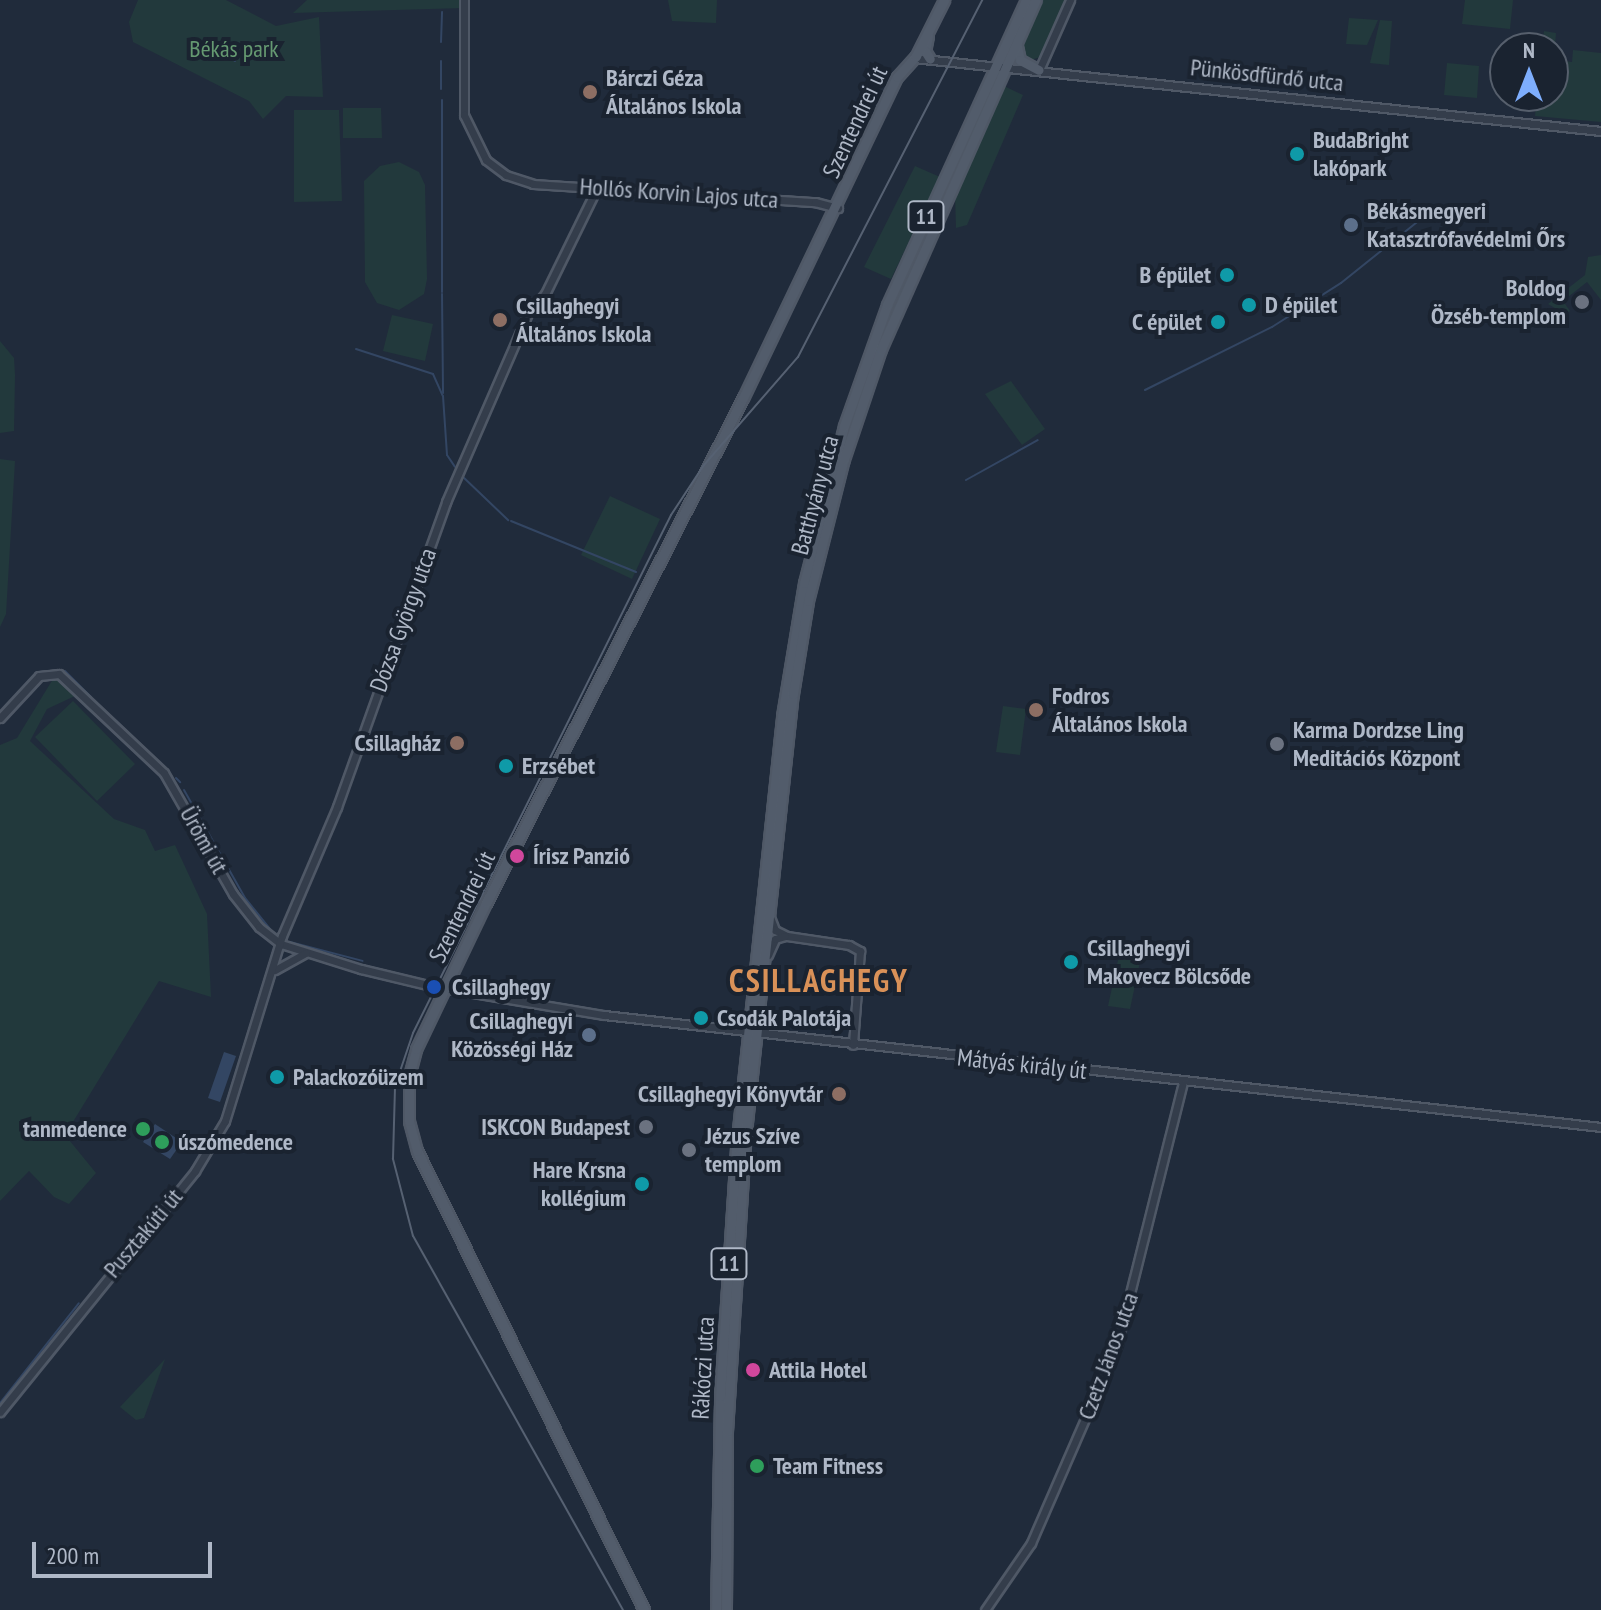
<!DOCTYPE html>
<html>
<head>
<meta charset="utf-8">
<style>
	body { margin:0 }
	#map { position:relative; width:1601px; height:1610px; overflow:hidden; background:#202b3b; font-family:"PT Sans Narrow",sans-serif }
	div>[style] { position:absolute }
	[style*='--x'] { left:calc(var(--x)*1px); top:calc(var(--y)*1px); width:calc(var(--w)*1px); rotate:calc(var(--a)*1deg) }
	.green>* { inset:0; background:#22393c }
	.water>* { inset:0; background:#334663 }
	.stream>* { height:2px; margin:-1px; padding:0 1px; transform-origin:1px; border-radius:1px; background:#334663 }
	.roads { filter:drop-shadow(2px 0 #4f5866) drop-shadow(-2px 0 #4f5866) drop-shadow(0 2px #4f5866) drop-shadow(0 -2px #4f5866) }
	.minor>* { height:7px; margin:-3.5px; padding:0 3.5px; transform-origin:3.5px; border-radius:3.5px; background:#343d4b }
	.major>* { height:9px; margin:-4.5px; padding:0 4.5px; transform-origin:4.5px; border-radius:4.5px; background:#525c6b }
	.tram>* { height:2px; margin:-1px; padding:0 1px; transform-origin:1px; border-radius:1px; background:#566172 }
	.dots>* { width:22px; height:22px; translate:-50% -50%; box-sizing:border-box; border:4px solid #1a2330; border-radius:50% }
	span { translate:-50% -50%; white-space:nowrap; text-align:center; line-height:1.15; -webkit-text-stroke:8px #1a2330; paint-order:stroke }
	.shield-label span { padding:2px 6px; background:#1a2330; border:2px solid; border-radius:6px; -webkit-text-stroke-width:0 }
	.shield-label { font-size:22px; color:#afb8c7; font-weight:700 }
	.park-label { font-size:24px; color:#659971 }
	.street-label { font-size:24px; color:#afb8c7 }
	.poi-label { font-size:24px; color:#afb8c7; font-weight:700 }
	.left { translate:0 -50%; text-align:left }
	.right { translate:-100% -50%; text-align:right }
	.district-label { font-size:32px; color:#d99158; font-weight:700; letter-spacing:2px }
	.north { position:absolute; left:1489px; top:32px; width:80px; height:80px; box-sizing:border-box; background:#1a2330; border:2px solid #565f6c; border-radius:50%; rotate:0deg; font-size:22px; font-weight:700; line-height:32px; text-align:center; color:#afb8c7 }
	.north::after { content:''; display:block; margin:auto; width:28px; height:36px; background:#7eaefd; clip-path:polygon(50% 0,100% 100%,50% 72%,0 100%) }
	.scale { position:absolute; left:32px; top:1542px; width:180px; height:36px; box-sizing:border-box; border:4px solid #afb8c7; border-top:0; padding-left:10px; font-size:24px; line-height:28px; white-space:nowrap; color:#afb8c7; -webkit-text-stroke:6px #1a2330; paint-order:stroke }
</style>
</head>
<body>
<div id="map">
	<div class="green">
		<i style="clip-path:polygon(138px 0,226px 0,276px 26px,319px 17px,323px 97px,286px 96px,263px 119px,249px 101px,133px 42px,129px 22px)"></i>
		<i style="clip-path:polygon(307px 0,464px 0,464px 8px,293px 13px)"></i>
		<i style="clip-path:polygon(668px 0,717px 0,716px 23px,672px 21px)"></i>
		<i style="clip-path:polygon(1042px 0,1067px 0,1041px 57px,1027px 61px,1021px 47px)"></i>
		<i style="clip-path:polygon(1465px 0,1513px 0,1510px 29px,1462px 24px)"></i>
		<i style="clip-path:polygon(1349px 18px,1378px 20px,1367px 45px,1346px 44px)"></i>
		<i style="clip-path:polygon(1380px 20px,1392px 21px,1389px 65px,1370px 63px)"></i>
		<i style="clip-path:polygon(1544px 31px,1556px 33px,1554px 60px,1572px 62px,1573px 50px,1601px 53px,1601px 122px,1535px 116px,1537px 96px,1553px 96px,1553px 48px,1542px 48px)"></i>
		<i style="clip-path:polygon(1447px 63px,1479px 66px,1477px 98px,1444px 95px)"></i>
		<i style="clip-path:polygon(1004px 86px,1023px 95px,967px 225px,956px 228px,955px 194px)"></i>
		<i style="clip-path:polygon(343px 108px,381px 108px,382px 138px,343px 138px)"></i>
		<i style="clip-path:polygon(294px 110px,339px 110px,342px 201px,294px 202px)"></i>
		<i style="clip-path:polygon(399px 162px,419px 172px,425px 185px,427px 279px,424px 294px,399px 310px,377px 303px,365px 282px,364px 181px,380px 166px)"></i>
		<i style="clip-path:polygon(915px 166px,940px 177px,891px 279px,864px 267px)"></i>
		<i style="clip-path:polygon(1601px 255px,1601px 300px,1587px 282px,1563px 301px,1570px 311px,1565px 314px,1548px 304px,1585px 275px,1588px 257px)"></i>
		<i style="clip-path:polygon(392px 315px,433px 324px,425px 361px,383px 351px)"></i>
		<i style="clip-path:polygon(0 341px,14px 358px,15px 375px,14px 431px,0 433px)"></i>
		<i style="clip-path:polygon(1011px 381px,1045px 429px,1022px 445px,985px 394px)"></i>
		<i style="clip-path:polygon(0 459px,15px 461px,6px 614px,0 627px)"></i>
		<i style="clip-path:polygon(610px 496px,660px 519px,632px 579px,581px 555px)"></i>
		<i style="clip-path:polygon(56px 674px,77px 695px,47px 709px,30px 741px,114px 819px,145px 830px,155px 851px,175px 845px,207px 914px,211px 997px,159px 981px,65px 1135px,96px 1173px,69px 1204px,54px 1197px,29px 1171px,0 1201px,0 745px,17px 738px)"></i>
		<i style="clip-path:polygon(73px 701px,135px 764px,97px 801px,35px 737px)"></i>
		<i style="clip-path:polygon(1003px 706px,1026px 709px,1020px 755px,996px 752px)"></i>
		<i style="clip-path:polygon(1120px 951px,1141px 957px,1130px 1009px,1108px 1006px)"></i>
		<i style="clip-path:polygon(165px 1359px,144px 1418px,136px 1420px,120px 1407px)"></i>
	</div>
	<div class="water">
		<i style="clip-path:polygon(224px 1052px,236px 1056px,220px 1102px,208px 1098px)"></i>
		<i style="clip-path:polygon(155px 1124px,182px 1142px,170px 1159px,143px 1142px)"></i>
	</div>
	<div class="stream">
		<i style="--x:441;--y:42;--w:30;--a:-88"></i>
		<i style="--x:226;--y:53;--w:12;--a:42"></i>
		<i style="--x:441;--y:61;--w:28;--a:90"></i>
		<i style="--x:442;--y:292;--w:192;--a:-90"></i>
		<i style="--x:442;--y:294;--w:99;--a:89.4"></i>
		<i style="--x:356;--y:349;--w:81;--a:18"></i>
		<i style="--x:433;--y:374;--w:24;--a:66"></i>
		<i style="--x:443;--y:396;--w:59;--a:86.1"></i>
		<i style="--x:447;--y:455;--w:14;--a:56"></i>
		<i style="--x:1145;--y:390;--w:142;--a:-26.4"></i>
		<i style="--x:1272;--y:327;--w:82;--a:-32.5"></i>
		<i style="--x:1341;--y:283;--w:102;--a:-38.7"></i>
		<i style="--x:462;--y:476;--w:64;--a:43.7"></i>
		<i style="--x:966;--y:480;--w:82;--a:-29.1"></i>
		<i style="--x:511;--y:521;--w:135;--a:22.2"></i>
		<i style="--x:65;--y:671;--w:37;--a:45"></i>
		<i style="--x:95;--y:702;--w:19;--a:43"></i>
		<i style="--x:116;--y:721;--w:64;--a:43.7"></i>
		<i style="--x:176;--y:778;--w:6;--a:45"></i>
		<i style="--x:184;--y:790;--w:124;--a:60.5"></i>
		<i style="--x:245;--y:898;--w:40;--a:51"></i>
		<i style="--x:290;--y:942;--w:75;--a:14.6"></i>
		<i style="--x:0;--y:1403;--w:127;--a:-51.7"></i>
	</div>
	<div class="roads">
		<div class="minor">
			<i style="--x:464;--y:0;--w:115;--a:90"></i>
			<i style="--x:464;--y:115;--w:50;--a:63.9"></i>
			<i style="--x:486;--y:160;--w:25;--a:37"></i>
			<i style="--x:506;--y:175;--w:28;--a:18"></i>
			<i style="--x:533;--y:184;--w:283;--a:3.7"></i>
			<i style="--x:815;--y:202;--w:24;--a:15"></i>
			<i style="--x:914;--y:58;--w:691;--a:6.07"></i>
			<i style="--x:1039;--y:70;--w:77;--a:-66.1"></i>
			<i style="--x:0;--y:718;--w:57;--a:-47.1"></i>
			<i style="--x:39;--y:676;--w:20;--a:-6"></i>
			<i style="--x:59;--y:674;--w:144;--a:43.3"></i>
			<i style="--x:164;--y:773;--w:139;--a:60.3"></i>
			<i style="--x:233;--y:894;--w:42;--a:51.8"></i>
			<i style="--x:259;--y:927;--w:28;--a:38"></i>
			<i style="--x:281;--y:944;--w:84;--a:17.4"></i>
			<i style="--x:361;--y:969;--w:77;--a:13.5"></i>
			<i style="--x:436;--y:987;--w:170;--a:9.5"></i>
			<i style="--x:604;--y:1015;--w:1003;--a:6.41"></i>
			<i style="--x:770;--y:917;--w:14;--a:69"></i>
			<i style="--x:775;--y:930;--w:13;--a:27"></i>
			<i style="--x:787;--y:936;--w:63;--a:8.3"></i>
			<i style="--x:849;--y:945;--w:13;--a:29"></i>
			<i style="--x:860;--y:951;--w:94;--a:94.3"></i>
			<i style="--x:768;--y:955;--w:17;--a:-66"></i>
			<i style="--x:775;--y:939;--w:10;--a:-17"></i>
			<i style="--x:275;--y:970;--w:35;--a:-29"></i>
			<i style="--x:0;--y:1412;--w:310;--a:-51"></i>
			<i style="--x:195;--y:1171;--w:58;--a:-59"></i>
			<i style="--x:225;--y:1121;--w:194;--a:-72.9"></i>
			<i style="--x:282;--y:936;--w:140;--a:-66.9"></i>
			<i style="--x:337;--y:807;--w:324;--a:-70.3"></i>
			<i style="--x:446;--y:502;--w:206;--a:-66.5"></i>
			<i style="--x:528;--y:313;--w:25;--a:-48"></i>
			<i style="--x:545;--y:294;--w:118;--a:-63.9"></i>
			<i style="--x:985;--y:1610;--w:81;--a:-55.5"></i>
			<i style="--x:1031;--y:1543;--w:216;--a:-66.5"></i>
			<i style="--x:1117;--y:1345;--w:270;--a:-75.9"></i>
		</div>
		<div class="major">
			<i style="--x:928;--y:36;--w:15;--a:101"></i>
			<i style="--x:925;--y:51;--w:9;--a:58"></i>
			<i style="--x:1017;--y:46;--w:14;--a:78"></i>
			<i style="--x:1020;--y:60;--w:21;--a:28"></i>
			<i style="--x:644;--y:1610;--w:512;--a:-116.31"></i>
			<i style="--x:417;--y:1151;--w:31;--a:-105"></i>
			<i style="--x:409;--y:1121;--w:45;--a:-90"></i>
			<i style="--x:409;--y:1076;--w:28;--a:-75"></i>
			<i style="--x:416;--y:1049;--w:162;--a:-64.4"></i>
			<i style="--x:486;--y:903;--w:567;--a:-63.03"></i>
			<i style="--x:743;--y:398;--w:356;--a:-64.4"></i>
			<i style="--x:897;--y:77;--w:28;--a:-48"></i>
			<i style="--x:916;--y:56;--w:63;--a:-63.4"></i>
			<i style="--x:716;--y:1610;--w:214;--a:-88.9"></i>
			<i style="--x:720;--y:1396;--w:249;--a:-86.3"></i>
			<i style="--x:736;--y:1148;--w:434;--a:-83.9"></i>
			<i style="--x:782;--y:716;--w:135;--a:-80.6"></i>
			<i style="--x:804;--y:583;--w:162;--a:-75.7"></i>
			<i style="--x:844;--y:426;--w:128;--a:-70.4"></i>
			<i style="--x:887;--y:305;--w:335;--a:-65.5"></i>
			<i style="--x:726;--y:1610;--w:179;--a:-89.7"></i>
			<i style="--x:727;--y:1431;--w:300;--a:-86.4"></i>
			<i style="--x:746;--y:1132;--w:441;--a:-83.9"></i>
			<i style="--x:793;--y:694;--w:94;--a:-80.8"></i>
			<i style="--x:808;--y:601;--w:146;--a:-75.8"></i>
			<i style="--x:844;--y:459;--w:116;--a:-71.4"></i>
			<i style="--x:881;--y:349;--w:382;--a:-66.1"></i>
		</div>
	</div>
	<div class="tram">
		<i style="--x:560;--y:1022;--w:4;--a:-76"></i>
		<i style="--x:623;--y:1610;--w:429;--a:-119.3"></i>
		<i style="--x:413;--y:1236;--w:80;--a:-104.6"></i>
		<i style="--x:393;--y:1159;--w:73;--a:-88.4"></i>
		<i style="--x:395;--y:1086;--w:56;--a:-71.2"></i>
		<i style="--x:413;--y:1033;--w:579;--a:-63.52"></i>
		<i style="--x:671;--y:515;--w:60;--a:-56.6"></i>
		<i style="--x:704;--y:465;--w:143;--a:-49"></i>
		<i style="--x:798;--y:357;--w:402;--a:-62.7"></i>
	</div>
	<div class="dots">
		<i style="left:590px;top:92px;background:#8d6e63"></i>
		<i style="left:1297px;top:154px;background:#0f9aa8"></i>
		<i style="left:1351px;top:225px;background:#5c6f8a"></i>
		<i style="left:1227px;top:275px;background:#0f9aa8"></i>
		<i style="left:1582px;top:302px;background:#6b7280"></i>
		<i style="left:1249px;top:305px;background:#0f9aa8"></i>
		<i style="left:500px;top:320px;background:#8d6e63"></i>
		<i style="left:1218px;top:322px;background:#0f9aa8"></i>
		<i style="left:1036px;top:710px;background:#8d6e63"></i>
		<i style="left:457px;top:743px;background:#8d6e63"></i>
		<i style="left:1277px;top:744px;background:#6b7280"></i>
		<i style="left:506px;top:766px;background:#0f9aa8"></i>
		<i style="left:517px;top:856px;background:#d1479c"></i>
		<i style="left:1071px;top:962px;background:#0f9aa8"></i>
		<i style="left:434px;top:987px;background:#1a4fb4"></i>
		<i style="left:701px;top:1018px;background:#0f9aa8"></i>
		<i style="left:589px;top:1035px;background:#5c6f8a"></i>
		<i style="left:277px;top:1077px;background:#0f9aa8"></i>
		<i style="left:839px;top:1094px;background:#8d6e63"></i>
		<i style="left:646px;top:1127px;background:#6b7280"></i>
		<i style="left:143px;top:1129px;background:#2e9e5b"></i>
		<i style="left:162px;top:1142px;background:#2e9e5b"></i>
		<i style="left:689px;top:1150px;background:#6b7280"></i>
		<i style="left:642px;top:1184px;background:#0f9aa8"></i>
		<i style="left:753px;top:1370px;background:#d1479c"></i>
		<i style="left:757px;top:1466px;background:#2e9e5b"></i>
	</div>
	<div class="shield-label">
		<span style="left:926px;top:217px">11</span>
		<span style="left:729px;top:1264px">11</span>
	</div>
	<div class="park-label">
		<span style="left:234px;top:49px">Békás park</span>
	</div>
	<div class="street-label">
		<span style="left:1267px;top:75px;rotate:6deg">Pünkösdfürdő utca</span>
		<span style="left:855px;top:122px;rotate:-65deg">Szentendrei út</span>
		<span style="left:679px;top:193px;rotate:4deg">Hollós Korvin Lajos utca</span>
		<span style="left:815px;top:495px;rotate:-75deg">Batthyány utca</span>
		<span style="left:403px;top:620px;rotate:-70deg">Dózsa György utca</span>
		<span style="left:204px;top:840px;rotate:61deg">Ürömi út</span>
		<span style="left:462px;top:907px;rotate:-64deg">Szentendrei út</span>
		<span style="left:1022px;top:1064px;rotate:6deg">Mátyás király út</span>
		<span style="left:143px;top:1233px;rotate:-50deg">Pusztakúti út</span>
		<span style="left:1108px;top:1356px;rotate:-70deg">Czetz János utca</span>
		<span style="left:703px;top:1368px;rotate:-87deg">Rákóczi utca</span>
	</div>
	<div class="poi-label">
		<span class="left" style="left:606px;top:92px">Bárczi Géza<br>Általános Iskola</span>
		<span class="left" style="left:1313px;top:154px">BudaBright<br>lakópark</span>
		<span class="left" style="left:1367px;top:225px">Békásmegyeri<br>Katasztrófavédelmi Őrs</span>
		<span class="right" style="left:1211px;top:275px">B épület</span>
		<span class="right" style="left:1566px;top:302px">Boldog<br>Özséb-templom</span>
		<span class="left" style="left:1265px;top:305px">D épület</span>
		<span class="left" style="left:516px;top:320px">Csillaghegyi<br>Általános Iskola</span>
		<span class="right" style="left:1202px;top:322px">C épület</span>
		<span class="left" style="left:1052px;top:710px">Fodros<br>Általános Iskola</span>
		<span class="left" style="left:1293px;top:744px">Karma Dordzse Ling<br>Meditációs Központ</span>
		<span class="right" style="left:441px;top:743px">Csillagház</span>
		<span class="left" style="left:522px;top:766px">Erzsébet</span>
		<span class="left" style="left:533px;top:856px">Írisz Panzió</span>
		<span class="left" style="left:1087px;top:962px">Csillaghegyi<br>Makovecz Bölcsőde</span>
		<span class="left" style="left:452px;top:987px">Csillaghegy</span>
		<span class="left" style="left:717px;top:1018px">Csodák Palotája</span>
		<span class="right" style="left:573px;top:1035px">Csillaghegyi<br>Közösségi Ház</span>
		<span class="left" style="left:293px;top:1077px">Palackozóüzem</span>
		<span class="right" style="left:823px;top:1094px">Csillaghegyi Könyvtár</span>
		<span class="right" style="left:630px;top:1127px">ISKCON Budapest</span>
		<span class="right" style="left:127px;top:1129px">tanmedence</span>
		<span class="left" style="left:705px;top:1150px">Jézus Szíve<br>templom</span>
		<span class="left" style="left:178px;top:1142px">úszómedence</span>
		<span class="right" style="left:626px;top:1184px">Hare Krsna<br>kollégium</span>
		<span class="left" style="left:769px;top:1370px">Attila Hotel</span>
		<span class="left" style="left:773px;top:1466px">Team Fitness</span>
	</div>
	<div class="district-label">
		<span style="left:819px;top:980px">CSILLAGHEGY</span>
	</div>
	<div class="north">N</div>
	<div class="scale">200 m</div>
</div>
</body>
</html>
